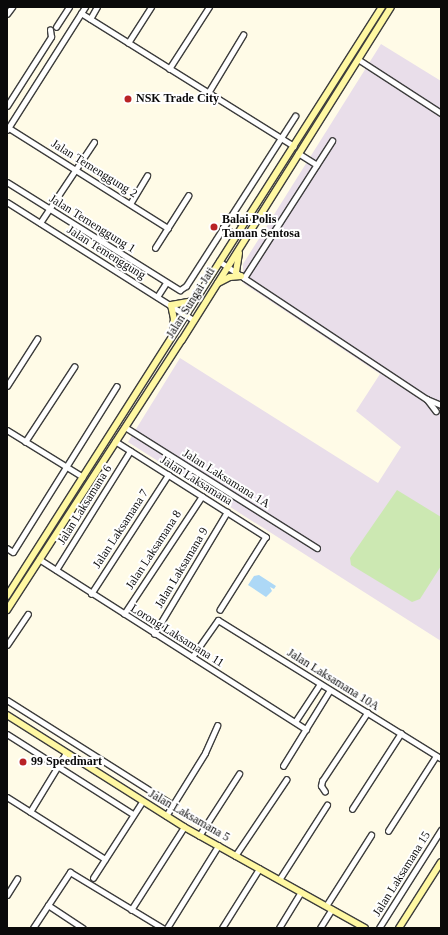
<!DOCTYPE html>
<html>
<head>
<meta charset="utf-8">
<style>
	body { margin:0 }
	#map { position:relative; width:448px; height:935px; overflow:hidden; background:#fffbe7; font-family:"Times New Roman",serif }
	div>[style] { position:absolute }
	[style*='--x'] { left:calc(var(--x)*1px); top:calc(var(--y)*1px); width:calc(var(--w)*1px); rotate:calc(var(--a)*1deg) }
	.industrial>* { inset:0; background:#e9deea }
	.green>* { inset:0; background:#cce8b2 }
	.water>* { inset:0; background:#add8f6 }
	.roads { filter:drop-shadow(1px 0 #3d3d3d) drop-shadow(-1px 0 #3d3d3d) drop-shadow(0 1px #3d3d3d) drop-shadow(0 -1px #3d3d3d) }
	.street>* { height:4.5px; margin:-2.25px; padding:0 2.25px; transform-origin:2.25px; border-radius:2.25px; background:#fff }
	.secondary>* { height:6px; margin:-3px; padding:0 3px; transform-origin:3px; border-radius:3px; background:#fff8a2 }
	.dots>* { width:11px; height:11px; translate:-50% -50%; box-sizing:border-box; border:2px solid #fff; border-radius:50% }
	span { translate:-50% -50%; white-space:nowrap; text-align:center; line-height:1.15; -webkit-text-stroke:4px #fff; paint-order:stroke }
	.poi-label { font-size:12px; color:#0a0a0a; font-weight:700 }
	.left { translate:0 -50%; text-align:left }
	.street-label { font-size:12px; color:#0a0a0a }
	.frame { position:absolute; inset:0; border:8px solid #0a0a0a; pointer-events:none }
</style>
</head>
<body>
<div id="map">
	<div class="industrial">
		<i style="clip-path:polygon(381px 44px,441px 81px,441px 641px,128px 442px,180px 358px,378px 483px,401px 447px,356px 411px,380px 374px,243px 283px,243px 264px)"></i>
	</div>
	<div class="green">
		<i style="clip-path:polygon(397px 490px,441px 517px,441px 566px,420px 599px,412px 602px,351px 565px,350px 558px)"></i>
	</div>
	<div class="water">
		<i style="clip-path:polygon(259px 575px,276px 586px,274px 589px,270px 587px,272px 591px,266px 597px,248px 585px,254px 576px)"></i>
	</div>
	<div class="roads">
		<div class="street">
			<i style="--x:81;--y:13;--w:251;--a:32"></i>
			<i style="--x:7;--y:14;--w:9;--a:-54"></i>
			<i style="--x:90;--y:19;--w:14;--a:-60"></i>
			<i style="--x:56;--y:27;--w:24;--a:-57"></i>
			<i style="--x:128;--y:43;--w:43;--a:-57.4"></i>
			<i style="--x:358;--y:59;--w:99;--a:33"></i>
			<i style="--x:169;--y:69;--w:74;--a:-57.2"></i>
			<i style="--x:208;--y:93;--w:68;--a:-58.9"></i>
			<i style="--x:7;--y:106;--w:82;--a:-57.5"></i>
			<i style="--x:51;--y:37;--w:7;--a:-98"></i>
			<i style="--x:9;--y:128;--w:188;--a:32.2"></i>
			<i style="--x:7;--y:130;--w:146;--a:-57.6"></i>
			<i style="--x:298;--y:153;--w:22;--a:32"></i>
			<i style="--x:7;--y:182;--w:204;--a:32"></i>
			<i style="--x:180;--y:290;--w:7;--a:-34"></i>
			<i style="--x:186;--y:286;--w:202;--a:-57.3"></i>
			<i style="--x:7;--y:202;--w:221;--a:32.3"></i>
			<i style="--x:130;--y:204;--w:33;--a:-59"></i>
			<i style="--x:230;--y:216;--w:15;--a:32"></i>
			<i style="--x:40;--y:223;--w:97;--a:-56.3"></i>
			<i style="--x:223;--y:227;--w:15;--a:32"></i>
			<i style="--x:155;--y:248;--w:62;--a:-57.6"></i>
			<i style="--x:219;--y:261;--w:250;--a:33.6"></i>
			<i style="--x:427;--y:399;--w:15;--a:23"></i>
			<i style="--x:244;--y:278;--w:163;--a:-57.3"></i>
			<i style="--x:157;--y:297;--w:17;--a:-57"></i>
			<i style="--x:7;--y:386;--w:56;--a:-57.4"></i>
			<i style="--x:427;--y:399;--w:15;--a:53"></i>
			<i style="--x:125;--y:427;--w:227;--a:32.2"></i>
			<i style="--x:7;--y:430;--w:89;--a:31.7"></i>
			<i style="--x:115;--y:441;--w:179;--a:32.4"></i>
			<i style="--x:266;--y:537;--w:86;--a:122.2"></i>
			<i style="--x:25;--y:442;--w:90;--a:-56.8"></i>
			<i style="--x:7;--y:548;--w:7;--a:34"></i>
			<i style="--x:13;--y:552;--w:195;--a:-58"></i>
			<i style="--x:39;--y:559;--w:317;--a:32.5"></i>
			<i style="--x:56;--y:570;--w:140;--a:-58.1"></i>
			<i style="--x:91;--y:594;--w:142;--a:-57.1"></i>
			<i style="--x:124;--y:614;--w:141;--a:-56.5"></i>
			<i style="--x:154;--y:634;--w:142;--a:-59.1"></i>
			<i style="--x:7;--y:645;--w:37;--a:-56"></i>
			<i style="--x:192;--y:657;--w:45;--a:-54.9"></i>
			<i style="--x:218;--y:620;--w:262;--a:31.8"></i>
			<i style="--x:7;--y:700;--w:196;--a:32.3"></i>
			<i style="--x:295;--y:722;--w:45;--a:-56.7"></i>
			<i style="--x:7;--y:734;--w:149;--a:32.4"></i>
			<i style="--x:283;--y:766;--w:89;--a:-58.3"></i>
			<i style="--x:325;--y:792;--w:7;--a:-124"></i>
			<i style="--x:321;--y:786;--w:5;--a:-79"></i>
			<i style="--x:322;--y:781;--w:82;--a:-56.5"></i>
			<i style="--x:7;--y:797;--w:116;--a:32.3"></i>
			<i style="--x:352;--y:809;--w:90;--a:-57.2"></i>
			<i style="--x:30;--y:812;--w:69;--a:-58.6"></i>
			<i style="--x:166;--y:816;--w:74;--a:-58.2"></i>
			<i style="--x:205;--y:753;--w:30;--a:-66"></i>
			<i style="--x:388;--y:831;--w:89;--a:-57.4"></i>
			<i style="--x:199;--y:836;--w:74;--a:-57.2"></i>
			<i style="--x:235;--y:856;--w:92;--a:-56.1"></i>
			<i style="--x:93;--y:878;--w:90;--a:-57.2"></i>
			<i style="--x:279;--y:880;--w:89;--a:-57.4"></i>
			<i style="--x:7;--y:895;--w:19;--a:-58"></i>
			<i style="--x:48;--y:905;--w:42;--a:33.3"></i>
			<i style="--x:326;--y:906;--w:84;--a:-57.6"></i>
			<i style="--x:131;--y:910;--w:98;--a:-57.4"></i>
			<i style="--x:33;--y:928;--w:67;--a:-56.5"></i>
			<i style="--x:70;--y:872;--w:109;--a:31.1"></i>
			<i style="--x:167;--y:928;--w:97;--a:-58.1"></i>
			<i style="--x:222;--y:928;--w:70;--a:-57.9"></i>
			<i style="--x:279;--y:928;--w:42;--a:-58.6"></i>
			<i style="--x:320;--y:928;--w:22;--a:-58"></i>
			<i style="--x:379;--y:928;--w:116;--a:-57.7"></i>
		</div>
		<div class="secondary">
			<i style="--x:236;--y:272;--w:19;--a:-81"></i>
			<i style="--x:218;--y:283;--w:13;--a:-27"></i>
			<i style="--x:230;--y:277;--w:11;--a:-5"></i>
			<i style="--x:173;--y:332;--w:13;--a:-86"></i>
			<i style="--x:174;--y:319;--w:14;--a:-102"></i>
			<i style="--x:171;--y:305;--w:23;--a:-10"></i>
			<i style="--x:7;--y:596;--w:698;--a:-57.52"></i>
			<i style="--x:7;--y:610;--w:322;--a:-57.1"></i>
			<i style="--x:182;--y:340;--w:393;--a:-57.9"></i>
			<i style="--x:7;--y:715;--w:209;--a:32.3"></i>
			<i style="--x:184;--y:827;--w:207;--a:29.2"></i>
			<i style="--x:399;--y:928;--w:78;--a:-57.5"></i>
		</div>
	</div>
	<div class="dots">
		<i style="left:128px;top:99px;background:#b92325"></i>
		<i style="left:214px;top:227px;background:#b92325"></i>
		<i style="left:23px;top:762px;background:#b92325"></i>
	</div>
	<div class="poi-label">
		<span class="left" style="left:136px;top:99px">NSK Trade City</span>
		<span class="left" style="left:222px;top:227px">Balai Polis<br>Taman Sentosa</span>
		<span class="left" style="left:31px;top:762px">99 Speedmart</span>
	</div>
	<div class="street-label">
		<span style="left:94px;top:169px;rotate:32deg">Jalan Temenggung 2</span>
		<span style="left:92px;top:224px;rotate:32deg">Jalan Temenggung 1</span>
		<span style="left:106px;top:253px;rotate:32deg">Jalan Temenggung</span>
		<span style="left:191px;top:303px;rotate:-58deg">Jalan Sungai Jati</span>
		<span style="left:226px;top:479px;rotate:32deg">Jalan Laksamana 1A</span>
		<span style="left:196px;top:481px;rotate:32deg">Jalan Laksamana</span>
		<span style="left:85px;top:505px;rotate:-58deg">Jalan Laksamana 6</span>
		<span style="left:121px;top:529px;rotate:-57deg">Jalan Laksamana 7</span>
		<span style="left:154px;top:550px;rotate:-57deg">Jalan Laksamana 8</span>
		<span style="left:182px;top:568px;rotate:-59deg">Jalan Laksamana 9</span>
		<span style="left:177px;top:636px;rotate:32deg">Lorong Laksamana 11</span>
		<span style="left:333px;top:680px;rotate:32deg">Jalan Laksamana 10A</span>
		<span style="left:189px;top:816px;rotate:30deg">Jalan Laksamana 5</span>
		<span style="left:402px;top:874px;rotate:-58deg">Jalan Laksamana 15</span>
	</div>
	<div class="frame"></div>
</div>
</body>
</html>
